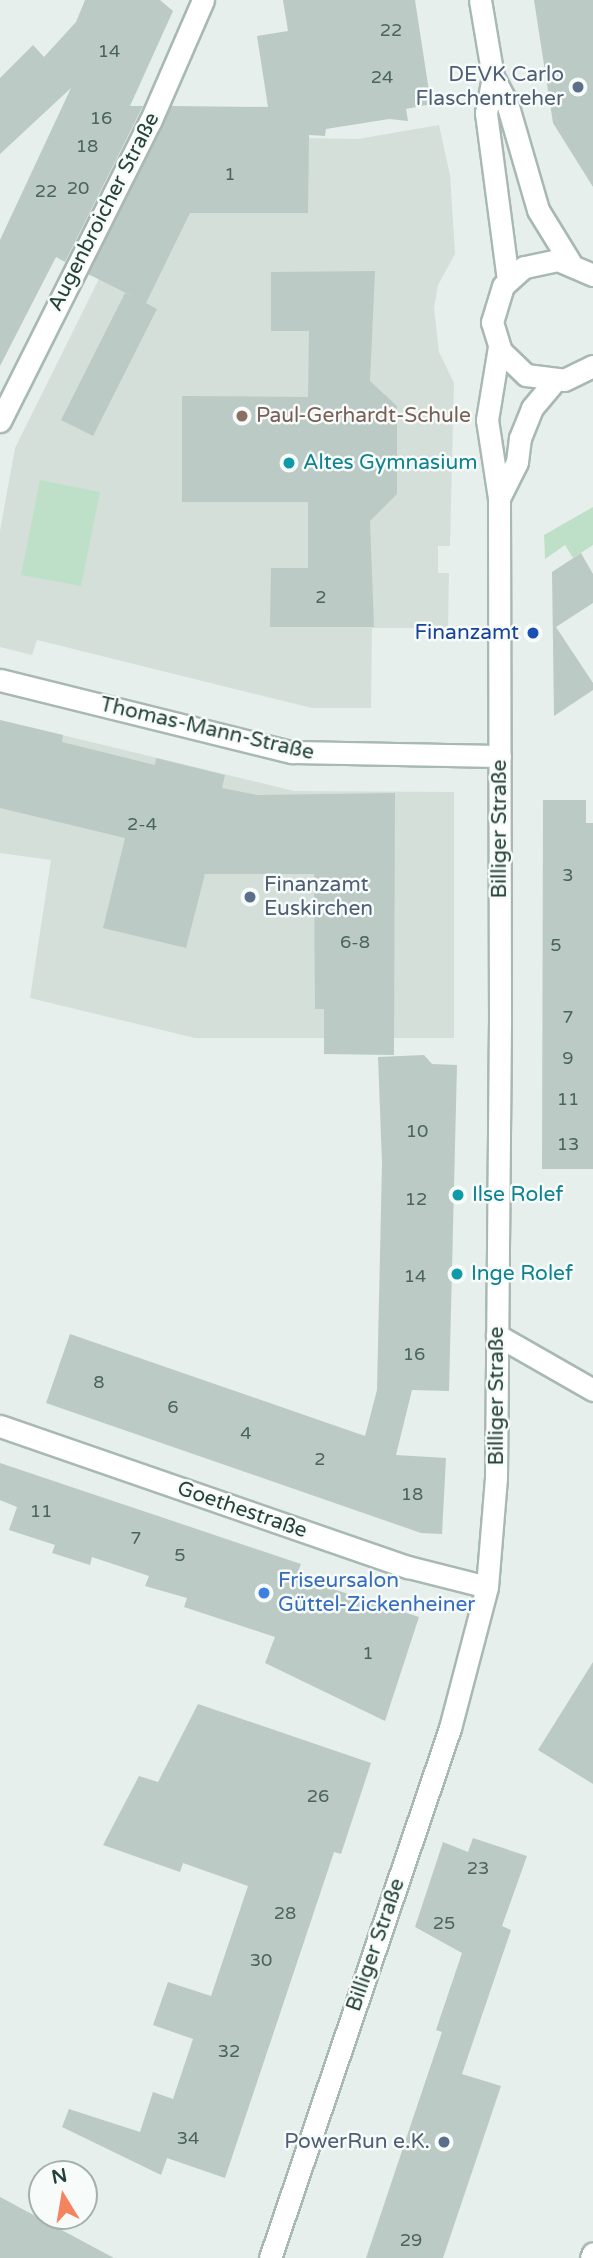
<!DOCTYPE html>
<html>
<head>
<meta charset="utf-8">
<style>
	body { margin:0 }
	#map { position:relative; width:593px; height:2258px; overflow:hidden; background:#e6efeb; font-family:"Varela Round",sans-serif }
	div>[style] { position:absolute }
	[style*='--x'] { left:calc(var(--x)*1px); top:calc(var(--y)*1px); width:calc(var(--w)*1px); rotate:calc(var(--a)*1deg) }
	.built>* { inset:0; background:#d4dfda }
	.green>* { inset:0; background:#bfe0c8 }
	.building>* { inset:0; background:#bbcac4 }
	.roads { filter:drop-shadow(2px 0 #a8b8b2) drop-shadow(-2px 0 #a8b8b2) drop-shadow(0 2px #a8b8b2) drop-shadow(0 -2px #a8b8b2) }
	.minor>* { height:21px; margin:-10.5px; padding:0 10.5px; transform-origin:10.5px; border-radius:10.5px; background:#fff }
	.tertiary>* { height:21px; margin:-10.5px; padding:0 10.5px; transform-origin:10.5px; border-radius:10.5px; background:#fff }
	.dots>* { width:19px; height:19px; translate:-50% -50%; box-sizing:border-box; border:4px solid #f7fbf9; border-radius:50% }
	span { translate:-50% -50%; white-space:nowrap; text-align:center; line-height:1.15; -webkit-text-stroke:5px #f7fbf9; paint-order:stroke }
	.number-label { font-size:18px; color:#4a645c }
	.number-label span { -webkit-text-stroke-width:0 }
	.service-label { font-size:21px; color:#4e5e75 }
	.right { translate:-100% -50%; text-align:right }
	.left { translate:0 -50%; text-align:left }
	.street-label { font-size:21px; color:#24423a }
	.education-label { font-size:21px; color:#785e54 }
	.culture-label { font-size:21px; color:#0d838f }
	.transit-label { font-size:21px; color:#164399 }
	.shop-label { font-size:21px; color:#366cbe }
	.north { position:absolute; left:28px; top:2160px; width:70px; height:70px; box-sizing:border-box; background:#f7fbf9; border:2px solid #a3b1ad; border-radius:50%; rotate:349deg; font-size:19px; font-weight:700; line-height:28px; text-align:center; color:#24423a }
	.north::after { content:''; display:block; margin:auto; width:24px; height:32px; background:#f4845f; clip-path:polygon(50% 0,100% 100%,50% 72%,0 100%) }
</style>
</head>
<body>
<div id="map">
	<div class="built">
		<i style="clip-path:polygon(439px 125px,450px 175px,455px 254px,438px 285px,434px 308px,439px 352px,454px 383px,450px 546px,438px 546px,438px 573px,449px 573px,448px 628px,372px 628px,371px 708px,312px 708px,37px 640px,32px 655px,0 647px,0 531px,15px 448px,170px 136px,358px 139px)"></i>
		<i style="clip-path:polygon(0 720px,294px 791px,454px 792px,454px 1038px,195px 1038px,30px 998px,51px 860px,0 853px)"></i>
	</div>
	<div class="green">
		<i style="clip-path:polygon(40px 480px,100px 492px,81px 586px,21px 575px)"></i>
		<i style="clip-path:polygon(593px 507px,593px 545px,573px 558px,565px 545px,545px 559px,544px 535px)"></i>
	</div>
	<div class="building">
		<i style="clip-path:polygon(85px 0,160px 0,173px 11px,130px 106px,143px 106px,65px 262px,56px 257px,0 366px,0 240px,71px 88px,0 154px,0 78px,33px 45px,44px 57px,76px 22px)"></i>
		<i style="clip-path:polygon(283px 0,415px 0,431px 104px,406px 109px,408px 121px,389px 119px,326px 129px,325px 136px,309px 135px,308px 213px,190px 213px,146px 303px,157px 309px,93px 436px,61px 420px,125px 293px,134px 297px,88px 274px,171px 106px,268px 107px,257px 36px,288px 31px)"></i>
		<i style="clip-path:polygon(534px 0,593px 0,593px 187px,553px 123px)"></i>
		<i style="clip-path:polygon(375px 271px,370px 381px,397px 406px,397px 494px,370px 521px,374px 627px,270px 627px,271px 568px,308px 568px,308px 502px,182px 502px,182px 396px,308px 397px,309px 331px,271px 331px,271px 272px)"></i>
		<i style="clip-path:polygon(581px 553px,593px 574px,593px 603px,556px 627px,593px 683px,593px 690px,554px 716px,552px 572px)"></i>
		<i style="clip-path:polygon(0 720px,63px 735px,62px 742px,155px 765px,156px 758px,225px 775px,222px 788px,257px 795px,395px 793px,394px 1055px,324px 1054px,324px 1009px,315px 1009px,314px 874px,205px 874px,186px 948px,103px 928px,125px 838px,0 808px)"></i>
		<i style="clip-path:polygon(543px 800px,586px 800px,586px 823px,593px 823px,593px 1169px,542px 1169px)"></i>
		<i style="clip-path:polygon(424px 1055px,432px 1064px,457px 1065px,449px 1391px,412px 1390px,396px 1455px,446px 1458px,442px 1534px,421px 1533px,46px 1403px,70px 1334px,365px 1436px,377px 1390px,382px 1163px,378px 1057px)"></i>
		<i style="clip-path:polygon(0 1463px,301px 1564px,296px 1577px,419px 1617px,385px 1721px,265px 1663px,275px 1637px,184px 1607px,187px 1598px,145px 1586px,149px 1576px,92px 1557px,90px 1565px,52px 1553px,55px 1545px,9px 1530px,17px 1507px,0 1500px)"></i>
		<i style="clip-path:polygon(593px 1662px,593px 1784px,538px 1750px)"></i>
		<i style="clip-path:polygon(198px 1704px,371px 1763px,341px 1854px,334px 1852px,225px 2178px,167px 2158px,161px 2175px,62px 2127px,69px 2109px,140px 2132px,153px 2092px,173px 2099px,193px 2039px,153px 2025px,168px 1982px,211px 1996px,248px 1886px,183px 1863px,180px 1872px,103px 1845px,139px 1776px,158px 1782px)"></i>
		<i style="clip-path:polygon(473px 1838px,527px 1856px,502px 1926px,511px 1930px,462px 2074px,501px 2086px,443px 2258px,366px 2258px,442px 2032px,436px 2030px,462px 1953px,415px 1927px,443px 1842px,468px 1852px)"></i>
		<i style="clip-path:polygon(0 2197px,114px 2258px,0 2258px)"></i>
	</div>
	<div class="roads">
		<div class="minor">
			<i style="--x:0;--y:421;--w:335;--a:-63.4"></i>
			<i style="--x:150;--y:122;--w:133;--a:-66.5"></i>
			<i style="--x:0;--y:680;--w:301;--a:13.9"></i>
			<i style="--x:292;--y:752;--w:208;--a:1.1"></i>
			<i style="--x:497;--y:1335;--w:111;--a:29.8"></i>
			<i style="--x:0;--y:1426;--w:432;--a:19.1"></i>
			<i style="--x:408;--y:1567;--w:81;--a:14.2"></i>
			<i style="--x:591;--y:2258;--w:5;--a:-68"></i>
		</div>
		<div class="tertiary">
			<i style="--x:480;--y:0;--w:78;--a:80.4"></i>
			<i style="--x:493;--y:77;--w:30;--a:62"></i>
			<i style="--x:507;--y:103;--w:111;--a:73.8"></i>
			<i style="--x:538;--y:210;--w:61;--a:58.4"></i>
			<i style="--x:493;--y:77;--w:37;--a:101"></i>
			<i style="--x:486;--y:113;--w:168;--a:82.5"></i>
			<i style="--x:593;--y:275;--w:38;--a:-157"></i>
			<i style="--x:558;--y:260;--w:35;--a:168"></i>
			<i style="--x:524;--y:267;--w:28;--a:138"></i>
			<i style="--x:503;--y:286;--w:38;--a:107"></i>
			<i style="--x:492;--y:322;--w:30;--a:73"></i>
			<i style="--x:501;--y:351;--w:35;--a:44"></i>
			<i style="--x:526;--y:375;--w:38;--a:7"></i>
			<i style="--x:564;--y:380;--w:32;--a:-26"></i>
			<i style="--x:499;--y:498;--w:40;--a:-63.4"></i>
			<i style="--x:517;--y:462;--w:24;--a:-83"></i>
			<i style="--x:520;--y:438;--w:32;--a:-68"></i>
			<i style="--x:532;--y:408;--w:35;--a:-50"></i>
			<i style="--x:270;--y:2258;--w:560;--a:-71.24"></i>
			<i style="--x:450;--y:1728;--w:146;--a:-75.3"></i>
			<i style="--x:487;--y:1587;--w:109;--a:-85.3"></i>
			<i style="--x:496;--y:1478;--w:457;--a:-89.5"></i>
			<i style="--x:500;--y:1021;--w:523;--a:-90.11"></i>
			<i style="--x:499;--y:498;--w:79;--a:-98.7"></i>
			<i style="--x:487;--y:420;--w:74;--a:-80.7"></i>
		</div>
	</div>
	<div class="dots">
		<i style="left:578px;top:87px;background:#5c6f8a"></i>
		<i style="left:242px;top:416px;background:#8d6e63"></i>
		<i style="left:289px;top:463px;background:#0f9aa8"></i>
		<i style="left:533px;top:633px;background:#1a4fb4"></i>
		<i style="left:250px;top:897px;background:#5c6f8a"></i>
		<i style="left:458px;top:1195px;background:#0f9aa8"></i>
		<i style="left:457px;top:1274px;background:#0f9aa8"></i>
		<i style="left:264px;top:1593px;background:#3f7fe0"></i>
		<i style="left:444px;top:2142px;background:#5c6f8a"></i>
	</div>
	<div class="number-label">
		<span style="left:391px;top:30px">22</span>
		<span style="left:109px;top:51px">14</span>
		<span style="left:382px;top:77px">24</span>
		<span style="left:101px;top:118px">16</span>
		<span style="left:87px;top:146px">18</span>
		<span style="left:230px;top:174px">1</span>
		<span style="left:78px;top:188px">20</span>
		<span style="left:46px;top:191px">22</span>
		<span style="left:321px;top:597px">2</span>
		<span style="left:142px;top:824px">2-4</span>
		<span style="left:568px;top:875px">3</span>
		<span style="left:355px;top:942px">6-8</span>
		<span style="left:556px;top:945px">5</span>
		<span style="left:568px;top:1017px">7</span>
		<span style="left:568px;top:1058px">9</span>
		<span style="left:568px;top:1099px">11</span>
		<span style="left:417px;top:1131px">10</span>
		<span style="left:568px;top:1144px">13</span>
		<span style="left:416px;top:1199px">12</span>
		<span style="left:415px;top:1276px">14</span>
		<span style="left:414px;top:1354px">16</span>
		<span style="left:99px;top:1382px">8</span>
		<span style="left:173px;top:1407px">6</span>
		<span style="left:246px;top:1433px">4</span>
		<span style="left:320px;top:1459px">2</span>
		<span style="left:412px;top:1494px">18</span>
		<span style="left:41px;top:1511px">11</span>
		<span style="left:136px;top:1538px">7</span>
		<span style="left:180px;top:1555px">5</span>
		<span style="left:368px;top:1653px">1</span>
		<span style="left:318px;top:1796px">26</span>
		<span style="left:478px;top:1868px">23</span>
		<span style="left:285px;top:1913px">28</span>
		<span style="left:444px;top:1923px">25</span>
		<span style="left:261px;top:1960px">30</span>
		<span style="left:229px;top:2051px">32</span>
		<span style="left:188px;top:2138px">34</span>
		<span style="left:411px;top:2240px">29</span>
	</div>
	<div class="service-label">
		<span class="right" style="left:564px;top:87px">DEVK Carlo<br>Flaschentreher</span>
		<span class="left" style="left:264px;top:897px">Finanzamt<br>Euskirchen</span>
		<span class="right" style="left:430px;top:2142px">PowerRun e.K.</span>
	</div>
	<div class="street-label">
		<span style="left:104px;top:212px;rotate:-63deg">Augenbroicher Straße</span>
		<span style="left:207px;top:729px;rotate:13deg">Thomas-Mann-Straße</span>
		<span style="left:500px;top:829px;rotate:-90deg">Billiger Straße</span>
		<span style="left:497px;top:1396px;rotate:-90deg">Billiger Straße</span>
		<span style="left:242px;top:1510px;rotate:19deg">Goethestraße</span>
		<span style="left:376px;top:1945px;rotate:-71deg">Billiger Straße</span>
	</div>
	<div class="education-label">
		<span class="left" style="left:256px;top:416px">Paul-Gerhardt-Schule</span>
	</div>
	<div class="culture-label">
		<span class="left" style="left:303px;top:463px">Altes Gymnasium</span>
		<span class="left" style="left:472px;top:1195px">Ilse Rolef</span>
		<span class="left" style="left:471px;top:1274px">Inge Rolef</span>
	</div>
	<div class="transit-label">
		<span class="right" style="left:519px;top:633px">Finanzamt</span>
	</div>
	<div class="shop-label">
		<span class="left" style="left:278px;top:1593px">Friseursalon<br>Güttel-Zickenheiner</span>
	</div>
	<div class="north">N</div>
</div>
</body>
</html>
